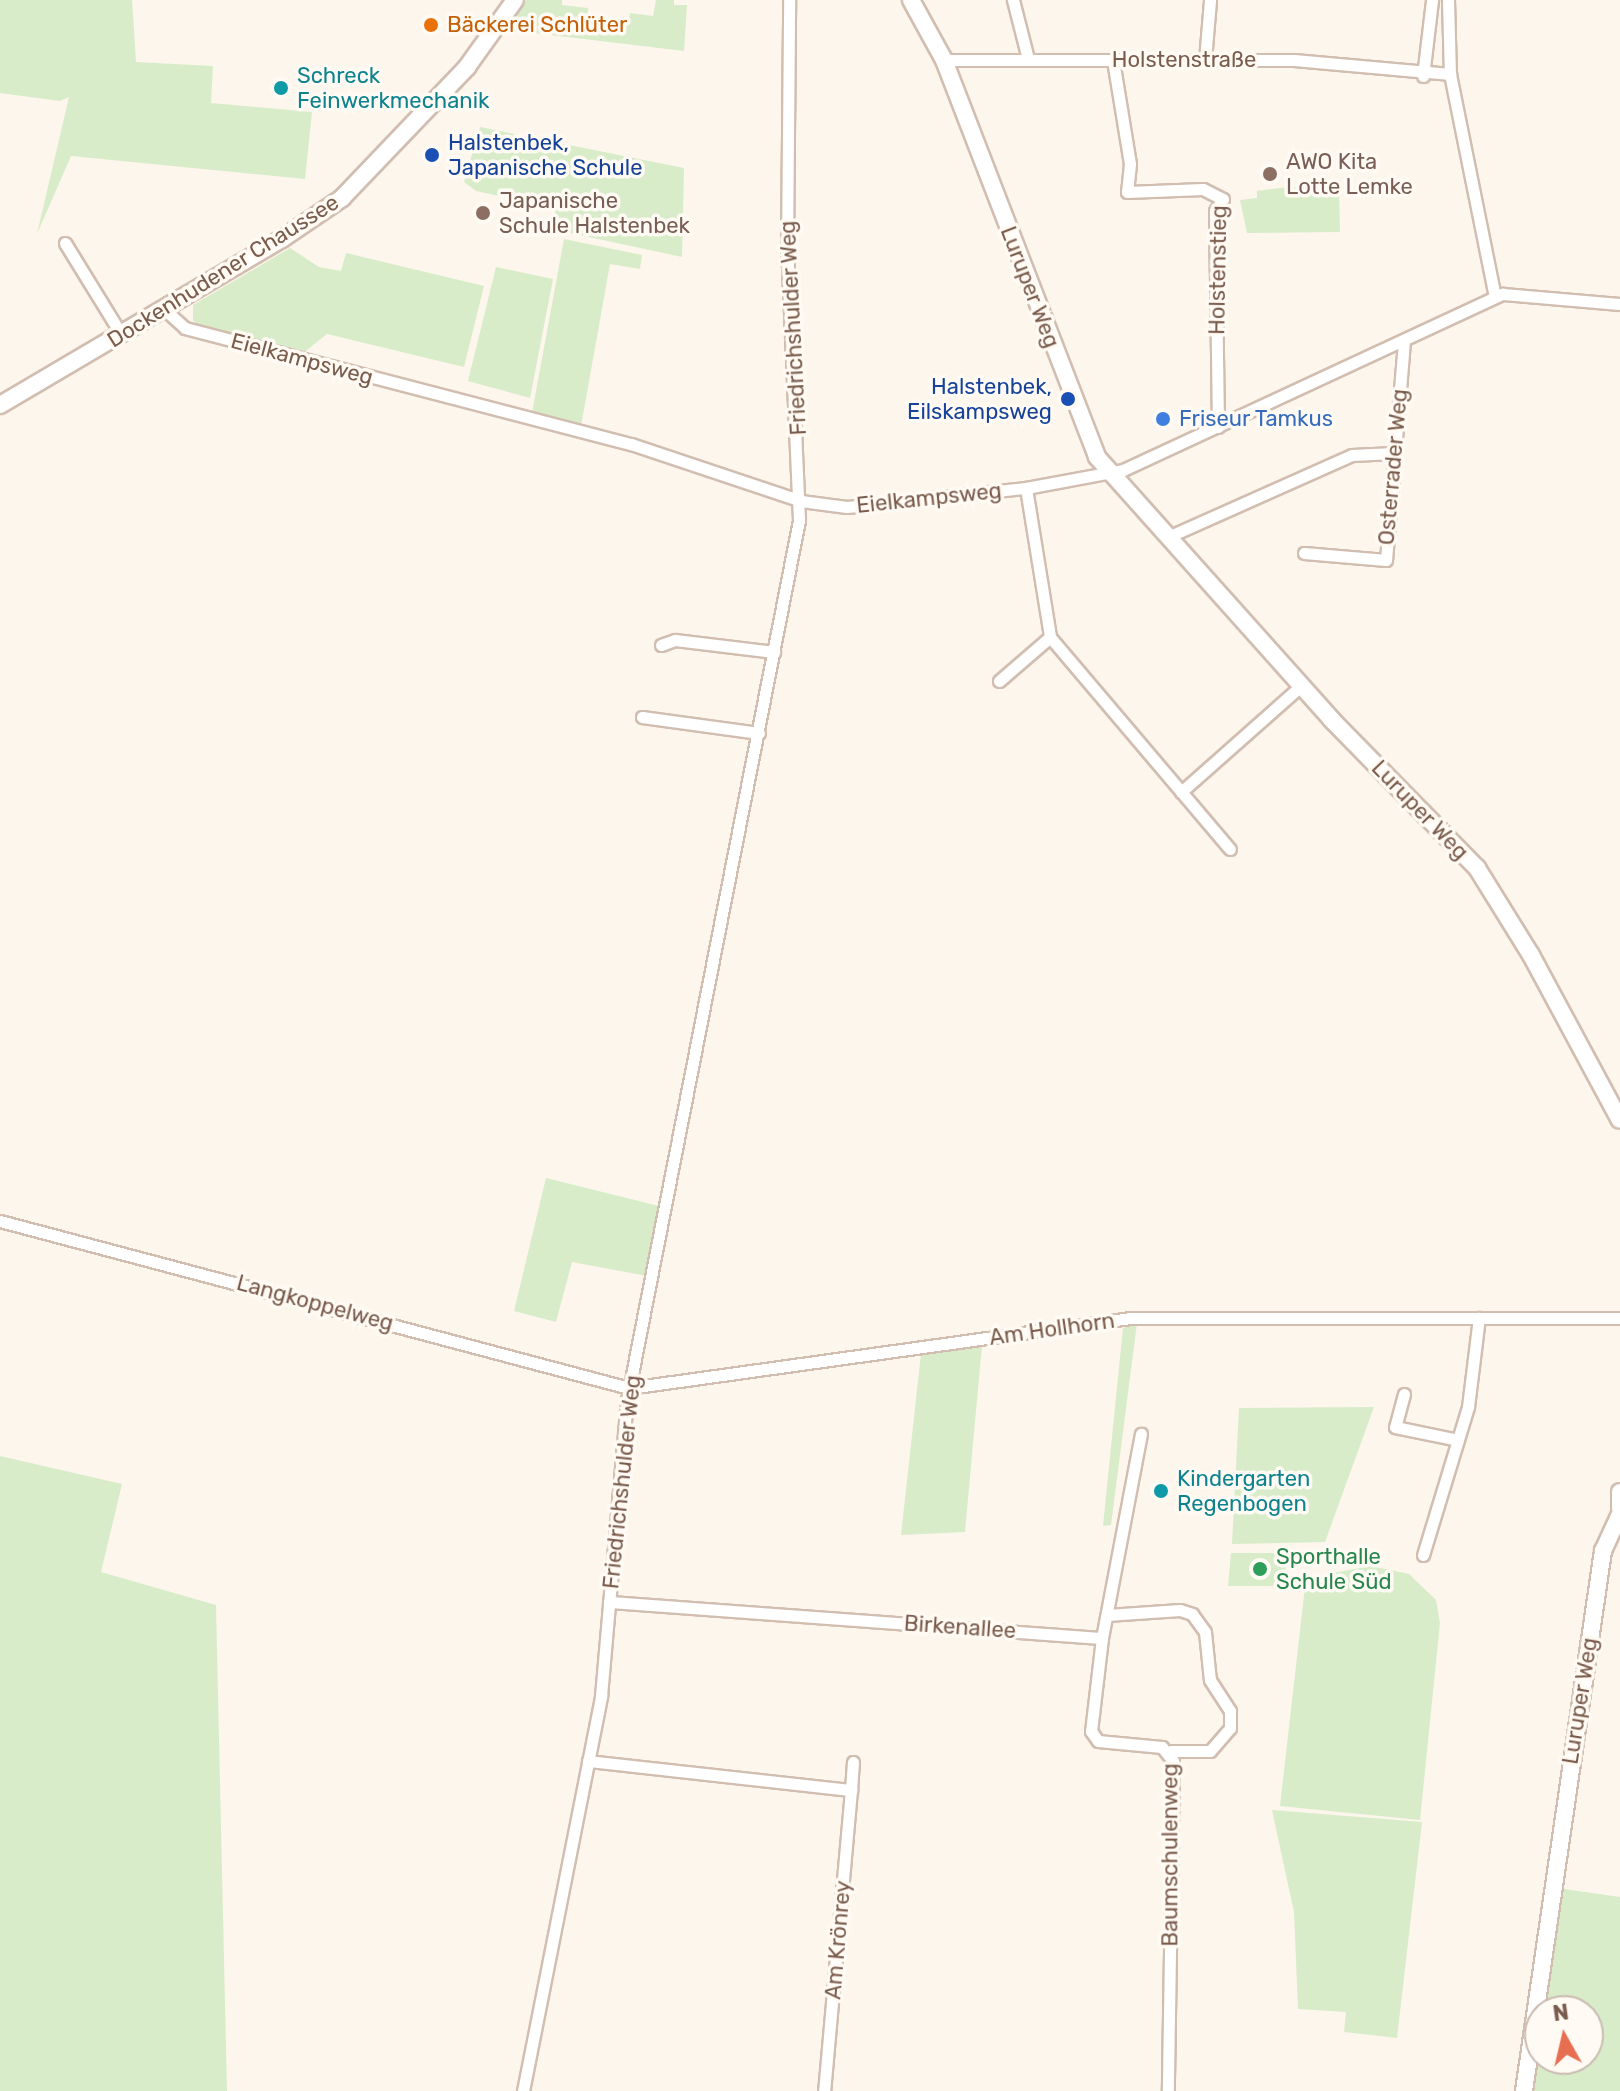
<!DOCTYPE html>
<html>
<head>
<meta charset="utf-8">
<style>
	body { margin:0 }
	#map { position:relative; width:1620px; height:2091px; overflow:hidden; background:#fdf6ec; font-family:Rubik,sans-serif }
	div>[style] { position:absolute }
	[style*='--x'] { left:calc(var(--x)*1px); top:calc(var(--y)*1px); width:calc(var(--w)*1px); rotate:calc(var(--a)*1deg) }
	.green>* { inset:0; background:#d8ecc9 }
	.roads { filter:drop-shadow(2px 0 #d1beb0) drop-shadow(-2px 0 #d1beb0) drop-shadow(0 2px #d1beb0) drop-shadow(0 -2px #d1beb0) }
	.street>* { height:11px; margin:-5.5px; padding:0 5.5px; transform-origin:5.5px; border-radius:5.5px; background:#fff }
	.secondary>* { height:16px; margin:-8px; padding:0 8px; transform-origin:8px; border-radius:8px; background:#fff }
	.dots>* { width:22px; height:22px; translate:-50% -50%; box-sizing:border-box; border:4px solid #fffaf3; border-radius:50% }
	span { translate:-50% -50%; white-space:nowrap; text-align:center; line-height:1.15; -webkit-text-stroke:7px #fffaf3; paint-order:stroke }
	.food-label { font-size:22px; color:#c56008 }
	.left { translate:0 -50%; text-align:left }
	.street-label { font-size:22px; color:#7a5c4d }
	.culture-label { font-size:22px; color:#0d838f }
	.transit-label { font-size:22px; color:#164399 }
	.right { translate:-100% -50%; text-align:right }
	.education-label { font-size:22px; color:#785e54 }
	.shop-label { font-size:22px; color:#366cbe }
	.leisure-label { font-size:22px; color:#27864d }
	.north { position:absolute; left:1524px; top:1995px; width:80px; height:80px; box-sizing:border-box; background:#fffaf3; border:2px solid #cabbb1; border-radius:50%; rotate:352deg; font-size:22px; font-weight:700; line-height:32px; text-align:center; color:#7a5c4d }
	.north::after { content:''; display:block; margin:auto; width:28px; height:36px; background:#e76f51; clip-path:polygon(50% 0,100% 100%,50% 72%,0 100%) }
</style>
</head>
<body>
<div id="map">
	<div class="green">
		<i style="clip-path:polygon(0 0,132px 0,136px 62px,213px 66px,211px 103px,312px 112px,305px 179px,71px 156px,37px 234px,69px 97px,60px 101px,0 93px)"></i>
		<i style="clip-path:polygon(526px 0,562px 0,562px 5px,588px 8px,588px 14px,629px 20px,630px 13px,653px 16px,656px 0,674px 0,674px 5px,687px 5px,684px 51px,509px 30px)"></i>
		<i style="clip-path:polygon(480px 127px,684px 168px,682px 257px,561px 231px,553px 225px,556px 208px,476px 191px,464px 182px)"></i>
		<i style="clip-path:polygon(1288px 187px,1339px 190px,1340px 232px,1247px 233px,1240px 200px,1257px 198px,1257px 191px)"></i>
		<i style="clip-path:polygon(564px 239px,642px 255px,640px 269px,610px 264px,581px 426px,532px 413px)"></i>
		<i style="clip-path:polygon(290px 248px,319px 267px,341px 271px,346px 253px,484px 286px,464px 367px,327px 334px,302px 354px,200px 327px,193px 320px,193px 305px)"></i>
		<i style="clip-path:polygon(496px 267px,553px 279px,530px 398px,468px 381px)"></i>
		<i style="clip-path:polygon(546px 1178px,659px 1206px,647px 1276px,572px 1262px,556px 1322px,514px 1311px)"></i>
		<i style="clip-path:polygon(1137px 1323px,1111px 1525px,1103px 1526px,1123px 1328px)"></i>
		<i style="clip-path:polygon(982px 1345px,965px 1532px,901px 1535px,921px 1354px)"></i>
		<i style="clip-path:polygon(1374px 1407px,1325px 1542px,1232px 1544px,1239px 1408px)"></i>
		<i style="clip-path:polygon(0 1456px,122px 1484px,101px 1572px,216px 1605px,227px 2091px,0 2091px)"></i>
		<i style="clip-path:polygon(1231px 1553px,1282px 1553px,1289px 1586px,1228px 1586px)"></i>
		<i style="clip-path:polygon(1371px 1566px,1409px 1574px,1436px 1600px,1440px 1623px,1420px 1820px,1280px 1806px,1306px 1578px)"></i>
		<i style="clip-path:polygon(1272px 1810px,1422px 1822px,1397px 2038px,1344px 2032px,1346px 2012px,1298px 2009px,1294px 1912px)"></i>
		<i style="clip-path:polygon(1564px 1889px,1620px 1897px,1620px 2091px,1532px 2091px,1540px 2037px,1540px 2059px,1588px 2059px,1588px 2011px,1544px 2011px)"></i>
	</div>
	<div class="roads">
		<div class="street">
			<i style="--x:1013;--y:0;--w:61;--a:75.7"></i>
			<i style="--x:1448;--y:0;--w:74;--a:88.5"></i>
			<i style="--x:1450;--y:74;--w:227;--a:78.6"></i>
			<i style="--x:944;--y:60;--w:350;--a:0"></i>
			<i style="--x:1294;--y:60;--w:157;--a:5.1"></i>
			<i style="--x:1113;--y:60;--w:105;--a:80.7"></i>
			<i style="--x:1130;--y:164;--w:28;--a:96"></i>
			<i style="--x:1127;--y:192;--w:76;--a:-2.3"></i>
			<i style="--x:1203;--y:189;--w:22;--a:27"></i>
			<i style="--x:1223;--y:199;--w:14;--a:124"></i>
			<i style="--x:1215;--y:211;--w:216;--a:89.2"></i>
			<i style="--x:1205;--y:60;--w:60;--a:-85.2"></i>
			<i style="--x:1423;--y:76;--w:77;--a:-83.2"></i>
			<i style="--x:65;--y:243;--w:107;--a:58.4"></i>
			<i style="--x:164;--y:309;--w:28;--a:42"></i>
			<i style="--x:185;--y:328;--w:461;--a:14.6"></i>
			<i style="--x:631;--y:444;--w:179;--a:18.5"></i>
			<i style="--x:801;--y:501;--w:46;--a:7.4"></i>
			<i style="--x:847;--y:507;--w:180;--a:-6.1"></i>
			<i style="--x:1026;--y:488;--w:99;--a:-10.5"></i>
			<i style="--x:1123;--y:470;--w:419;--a:-24.9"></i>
			<i style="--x:1503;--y:294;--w:117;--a:4.9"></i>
			<i style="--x:1026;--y:488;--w:151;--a:80.8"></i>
			<i style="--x:1050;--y:637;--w:278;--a:49.7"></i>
			<i style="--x:1170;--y:536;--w:199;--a:-24"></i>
			<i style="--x:1352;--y:455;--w:42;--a:-2.7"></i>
			<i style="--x:1304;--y:553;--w:82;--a:4.9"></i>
			<i style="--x:1386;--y:560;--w:221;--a:-85.3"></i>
			<i style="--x:661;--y:645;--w:15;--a:-20"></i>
			<i style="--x:675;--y:640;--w:100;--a:6.9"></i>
			<i style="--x:999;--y:681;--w:67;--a:-40.8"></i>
			<i style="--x:642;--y:717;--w:118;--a:7.8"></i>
			<i style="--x:1181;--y:792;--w:160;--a:-41.5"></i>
			<i style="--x:0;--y:1221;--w:651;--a:14.87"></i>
			<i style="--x:629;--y:1388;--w:506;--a:-7.95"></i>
			<i style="--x:1130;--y:1318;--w:490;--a:0"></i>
			<i style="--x:1404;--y:1394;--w:34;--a:105"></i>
			<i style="--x:1395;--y:1427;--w:64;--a:11.7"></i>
			<i style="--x:1423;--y:1555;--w:155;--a:-73.1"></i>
			<i style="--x:1468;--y:1407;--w:90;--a:-83"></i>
			<i style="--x:609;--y:1602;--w:494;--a:4.2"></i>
			<i style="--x:1102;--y:1638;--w:208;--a:-79.2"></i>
			<i style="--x:1107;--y:1615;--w:73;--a:-3.9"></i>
			<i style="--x:1180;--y:1610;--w:13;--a:18"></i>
			<i style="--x:1192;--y:1614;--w:22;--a:54"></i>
			<i style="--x:1205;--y:1632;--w:48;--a:84.1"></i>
			<i style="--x:1210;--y:1680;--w:37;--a:57"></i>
			<i style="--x:1230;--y:1711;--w:17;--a:90"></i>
			<i style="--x:1230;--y:1728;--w:30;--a:131"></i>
			<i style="--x:1210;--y:1751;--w:39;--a:180"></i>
			<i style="--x:1102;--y:1638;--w:94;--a:96.7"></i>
			<i style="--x:1091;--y:1731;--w:12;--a:55"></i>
			<i style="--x:1098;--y:1741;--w:64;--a:5.4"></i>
			<i style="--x:1162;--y:1747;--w:18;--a:52"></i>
			<i style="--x:1173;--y:1761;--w:330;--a:90.9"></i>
			<i style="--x:588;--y:1761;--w:265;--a:6.3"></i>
			<i style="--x:851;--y:1790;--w:302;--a:95.1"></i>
			<i style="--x:851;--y:1790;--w:28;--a:-86"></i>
			<i style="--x:523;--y:2091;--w:403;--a:-78.8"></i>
			<i style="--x:601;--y:1696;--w:297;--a:-85"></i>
			<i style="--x:627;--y:1400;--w:897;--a:-78.94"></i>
			<i style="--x:799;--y:520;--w:270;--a:-92.5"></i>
			<i style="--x:787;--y:250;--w:250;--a:-89.5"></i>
		</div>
		<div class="secondary">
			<i style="--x:911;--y:0;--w:68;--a:61.2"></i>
			<i style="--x:944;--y:60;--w:425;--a:68.9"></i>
			<i style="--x:1097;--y:457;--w:353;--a:48.2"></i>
			<i style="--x:1332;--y:720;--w:207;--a:45.6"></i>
			<i style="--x:1477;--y:868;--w:102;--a:58.2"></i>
			<i style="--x:1531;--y:955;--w:187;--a:61.7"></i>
			<i style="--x:0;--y:405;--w:327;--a:-30.5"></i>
			<i style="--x:282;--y:239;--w:73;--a:-34.3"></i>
			<i style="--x:342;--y:198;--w:181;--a:-46.3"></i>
			<i style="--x:467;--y:67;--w:82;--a:-54.4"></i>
			<i style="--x:1620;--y:1492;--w:16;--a:90"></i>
			<i style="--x:1524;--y:2091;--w:546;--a:-81.68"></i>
			<i style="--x:1603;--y:1551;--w:41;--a:-65.3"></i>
		</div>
	</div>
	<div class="dots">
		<i style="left:431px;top:25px;background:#e8710a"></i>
		<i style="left:281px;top:88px;background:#0f9aa8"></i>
		<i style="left:432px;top:155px;background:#1a4fb4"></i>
		<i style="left:1270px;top:174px;background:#8d6e63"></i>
		<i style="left:483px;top:213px;background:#8d6e63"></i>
		<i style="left:1068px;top:399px;background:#1a4fb4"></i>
		<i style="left:1163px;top:419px;background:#3f7fe0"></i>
		<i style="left:1161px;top:1491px;background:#0f9aa8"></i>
		<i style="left:1260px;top:1569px;background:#2e9e5b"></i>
	</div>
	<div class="food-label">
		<span class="left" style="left:447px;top:25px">Bäckerei Schlüter</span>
	</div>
	<div class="street-label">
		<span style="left:1184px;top:60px">Holstenstraße</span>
		<span style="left:1218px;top:270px;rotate:-89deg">Holstenstieg</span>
		<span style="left:223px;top:271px;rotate:-32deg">Dockenhudener Chaussee</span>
		<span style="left:1030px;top:287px;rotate:69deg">Luruper Weg</span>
		<span style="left:793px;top:328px;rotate:-93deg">Friedrichshulder Weg</span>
		<span style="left:302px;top:359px;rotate:15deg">Eielkampsweg</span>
		<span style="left:1393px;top:467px;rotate:-85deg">Osterrader Weg</span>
		<span style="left:929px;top:498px;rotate:-6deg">Eielkampsweg</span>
		<span style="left:1420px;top:810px;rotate:46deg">Luruper Weg</span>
		<span style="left:315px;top:1303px;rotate:15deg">Langkoppelweg</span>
		<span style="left:1052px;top:1329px;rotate:-8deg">Am Hollhorn</span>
		<span style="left:622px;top:1482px;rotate:-84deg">Friedrichshulder Weg</span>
		<span style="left:960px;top:1627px;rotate:4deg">Birkenallee</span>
		<span style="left:1580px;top:1701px;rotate:-81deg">Luruper Weg</span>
		<span style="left:1170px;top:1855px;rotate:-90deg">Baumschulenweg</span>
		<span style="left:838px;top:1940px;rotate:-85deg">Am Krönrey</span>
	</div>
	<div class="culture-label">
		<span class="left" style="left:297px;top:88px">Schreck<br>Feinwerkmechanik</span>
		<span class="left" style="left:1177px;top:1491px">Kindergarten<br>Regenbogen</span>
	</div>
	<div class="transit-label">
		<span class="left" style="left:448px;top:155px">Halstenbek,<br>Japanische Schule</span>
		<span class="right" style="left:1052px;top:399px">Halstenbek,<br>Eilskampsweg</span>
	</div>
	<div class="education-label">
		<span class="left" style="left:1286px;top:174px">AWO Kita<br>Lotte Lemke</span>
		<span class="left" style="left:499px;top:213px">Japanische<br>Schule Halstenbek</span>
	</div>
	<div class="shop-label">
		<span class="left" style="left:1179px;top:419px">Friseur Tamkus</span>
	</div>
	<div class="leisure-label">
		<span class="left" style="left:1276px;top:1569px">Sporthalle<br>Schule Süd</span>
	</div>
	<div class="north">N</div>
</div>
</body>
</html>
